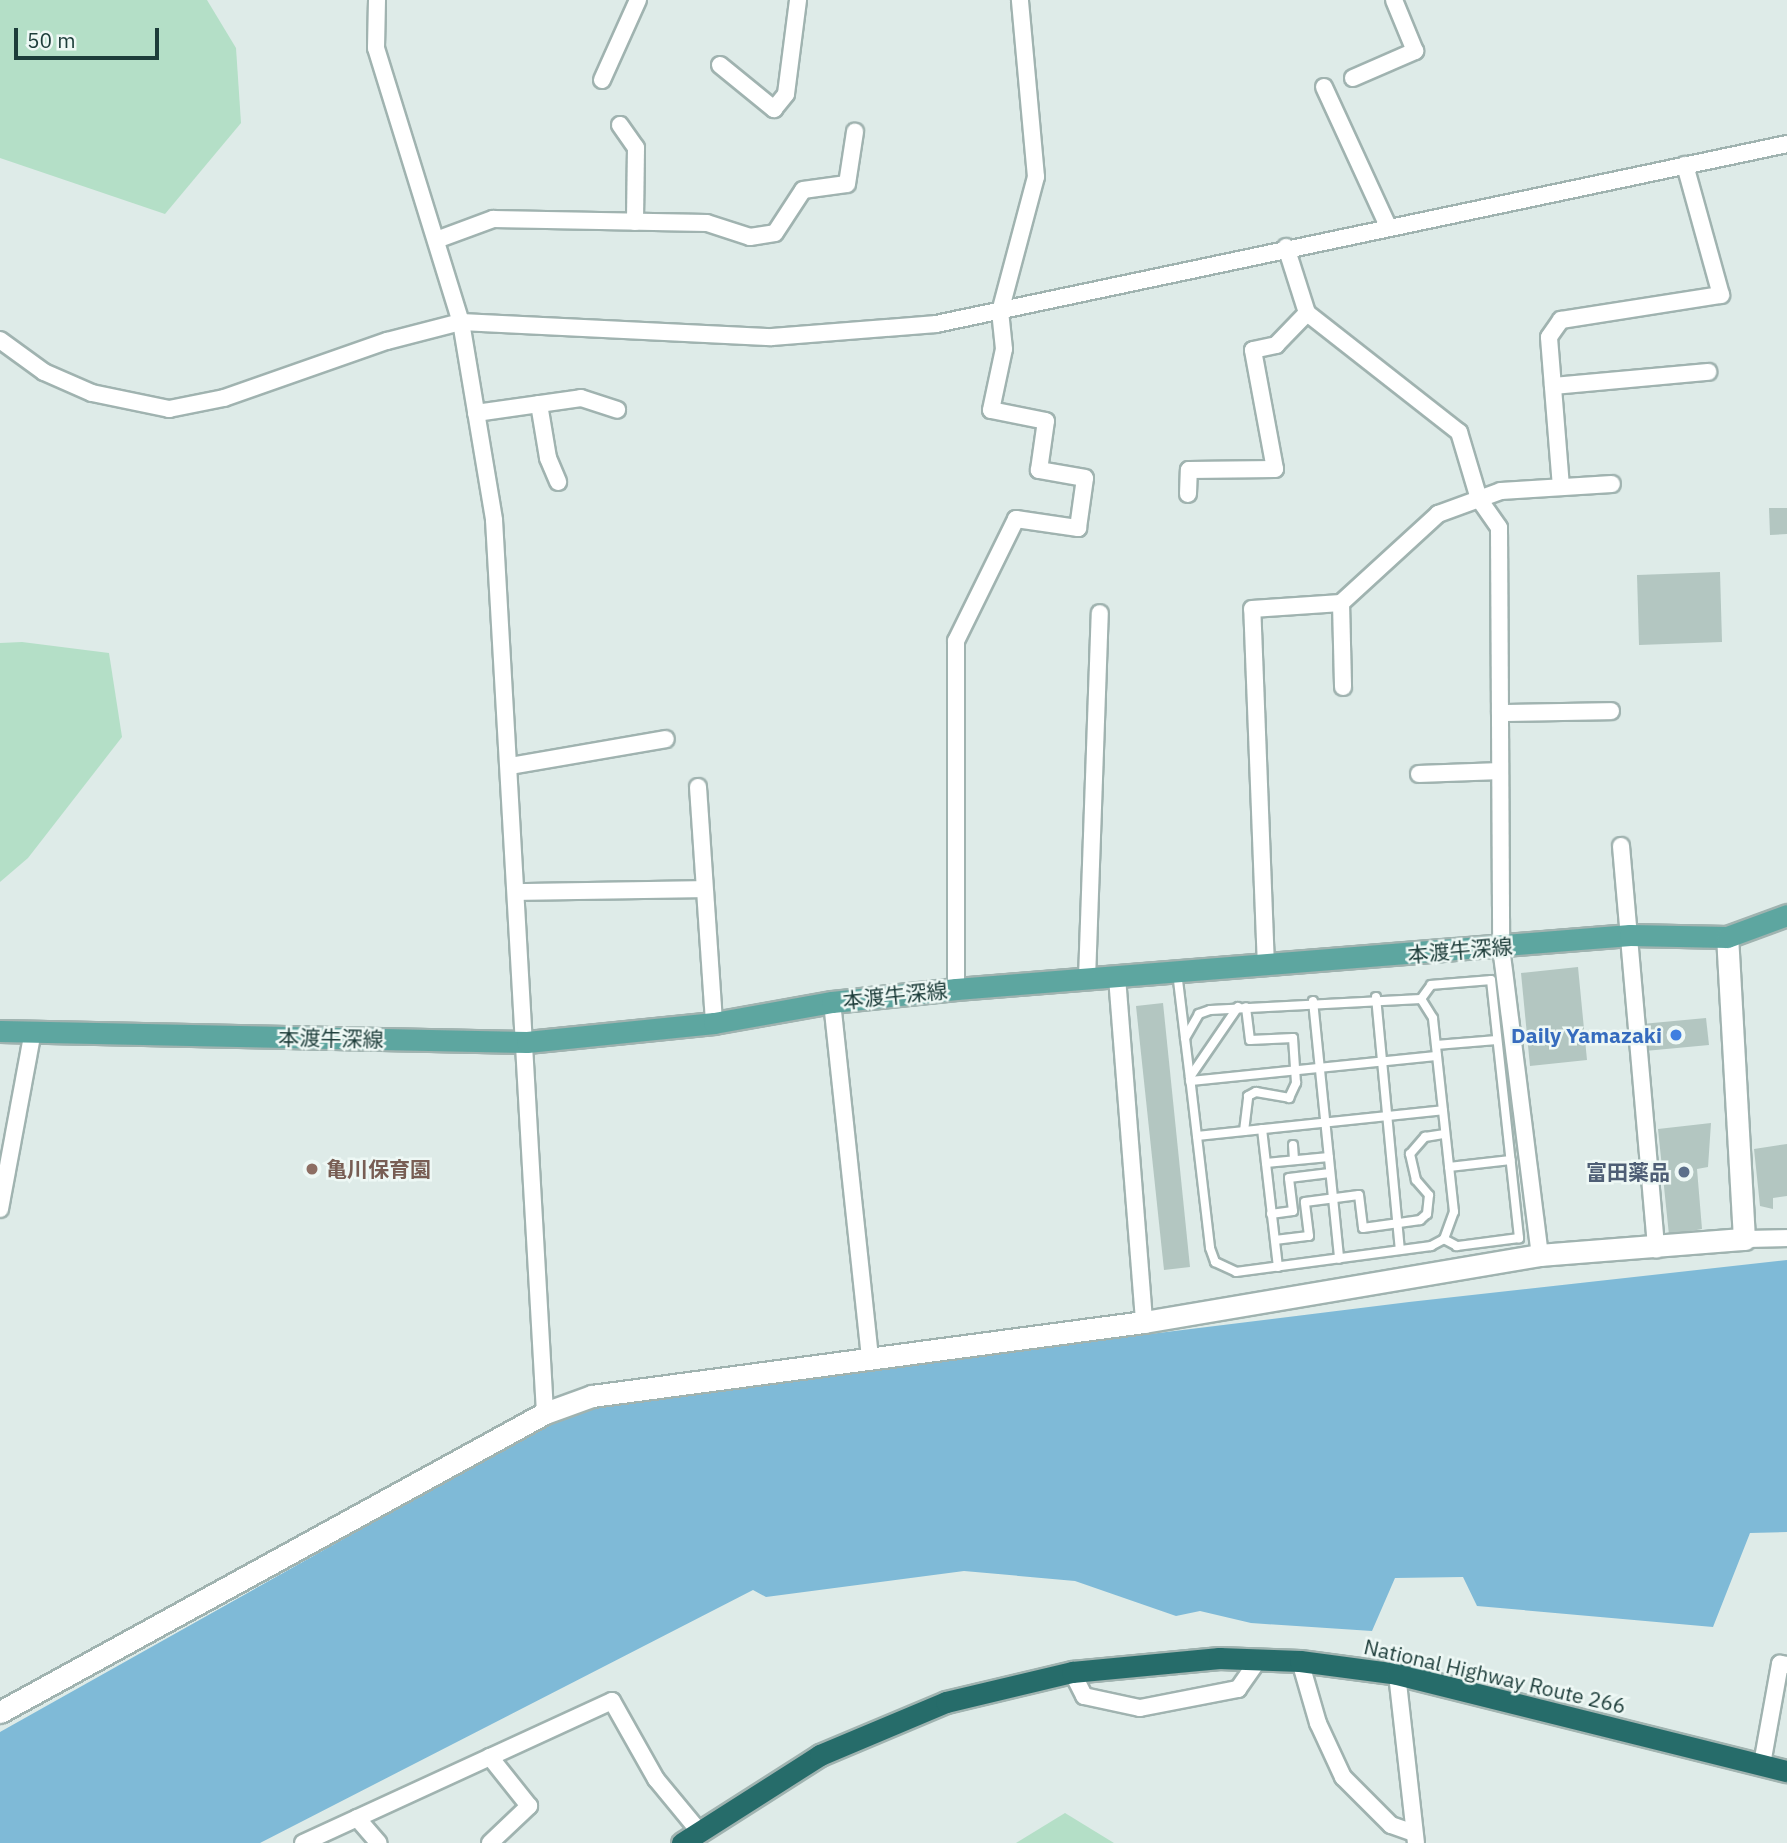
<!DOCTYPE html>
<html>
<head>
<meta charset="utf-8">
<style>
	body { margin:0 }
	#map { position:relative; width:1787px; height:1843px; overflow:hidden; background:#deebe8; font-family:"IBM Plex Sans","Noto Sans JP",sans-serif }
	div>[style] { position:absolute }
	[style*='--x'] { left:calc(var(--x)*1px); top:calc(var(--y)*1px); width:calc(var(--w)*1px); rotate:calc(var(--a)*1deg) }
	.green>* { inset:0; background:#b4dfc7 }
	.water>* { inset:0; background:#7fbad7 }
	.building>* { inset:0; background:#b3c6c1 }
	.roads { filter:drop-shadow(2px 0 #a0b3b0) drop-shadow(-2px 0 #a0b3b0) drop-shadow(0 2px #a0b3b0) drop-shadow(0 -2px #a0b3b0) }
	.lane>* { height:8px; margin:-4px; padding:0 4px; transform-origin:4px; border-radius:4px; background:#fff }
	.street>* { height:16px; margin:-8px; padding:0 8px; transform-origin:8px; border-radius:8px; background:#fff }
	.secondary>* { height:21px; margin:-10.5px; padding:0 10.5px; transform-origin:10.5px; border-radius:10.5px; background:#fff }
	.primary>* { height:21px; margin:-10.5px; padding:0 10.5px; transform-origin:10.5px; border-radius:10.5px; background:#5da6a0 }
	.highway>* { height:21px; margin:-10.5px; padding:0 10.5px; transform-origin:10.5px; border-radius:10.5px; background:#266c6a }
	.dots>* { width:19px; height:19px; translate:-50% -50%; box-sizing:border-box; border:4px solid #eef8f5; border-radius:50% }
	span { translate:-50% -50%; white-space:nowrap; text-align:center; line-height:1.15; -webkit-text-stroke:5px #eef8f5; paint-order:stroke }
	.street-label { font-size:21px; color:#1d3d3a }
	.shop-label { font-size:21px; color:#366cbe; font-weight:700 }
	.right { translate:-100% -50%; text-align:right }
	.education-label { font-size:21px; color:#785e54; font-weight:700 }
	.left { translate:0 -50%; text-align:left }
	.service-label { font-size:21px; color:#4e5e75; font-weight:700 }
	.scale { position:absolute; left:14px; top:28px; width:145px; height:32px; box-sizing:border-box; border:4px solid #1d3d3a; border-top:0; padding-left:9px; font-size:21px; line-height:24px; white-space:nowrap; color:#1d3d3a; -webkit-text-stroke:5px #eef8f5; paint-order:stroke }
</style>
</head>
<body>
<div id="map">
	<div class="green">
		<i style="clip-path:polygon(0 0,207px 0,236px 48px,241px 123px,165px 214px,0 158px)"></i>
		<i style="clip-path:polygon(22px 642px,109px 653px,122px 737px,28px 858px,0 882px,0 643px)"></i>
		<i style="clip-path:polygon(1065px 1813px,1114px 1843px,1016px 1843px)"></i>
	</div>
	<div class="water">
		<i style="clip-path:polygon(1787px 1260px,1787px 1532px,1750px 1533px,1713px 1627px,1477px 1606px,1463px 1577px,1395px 1578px,1372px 1631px,1251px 1623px,1200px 1611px,1176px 1616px,1075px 1581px,964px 1571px,766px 1597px,753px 1590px,260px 1843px,0 1843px,0 1732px,534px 1432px,585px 1409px,633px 1398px,1409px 1302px)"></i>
	</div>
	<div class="building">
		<i style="clip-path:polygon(1769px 508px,1787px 508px,1787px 534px,1770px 535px)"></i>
		<i style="clip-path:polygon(1720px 572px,1722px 642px,1639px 645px,1637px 575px)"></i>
		<i style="clip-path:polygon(1578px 967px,1587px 1060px,1530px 1066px,1521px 973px)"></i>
		<i style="clip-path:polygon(1163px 1003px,1190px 1267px,1164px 1270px,1136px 1006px)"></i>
		<i style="clip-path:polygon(1706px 1018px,1709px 1045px,1645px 1051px,1642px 1024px)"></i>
		<i style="clip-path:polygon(1711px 1123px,1708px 1167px,1697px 1169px,1702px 1229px,1669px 1235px,1658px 1129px)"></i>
		<i style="clip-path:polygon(1787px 1144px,1787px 1196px,1773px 1198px,1773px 1209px,1760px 1206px,1754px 1149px)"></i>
	</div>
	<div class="roads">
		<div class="lane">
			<i style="--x:1177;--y:972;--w:66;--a:83.1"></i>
			<i style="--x:1185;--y:1038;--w:39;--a:83"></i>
			<i style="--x:1190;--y:1077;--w:172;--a:83.3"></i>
			<i style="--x:1210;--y:1248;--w:15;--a:70"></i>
			<i style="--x:1215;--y:1262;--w:23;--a:25"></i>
			<i style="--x:1236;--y:1272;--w:197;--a:-7.6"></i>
			<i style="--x:1431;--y:1246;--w:15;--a:-28"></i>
			<i style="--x:1444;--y:1239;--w:29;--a:-70"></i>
			<i style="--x:1454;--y:1212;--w:195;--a:-96.2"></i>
			<i style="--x:1433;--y:1018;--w:22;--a:-122"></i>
			<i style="--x:1421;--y:999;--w:211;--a:177"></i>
			<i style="--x:1210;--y:1010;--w:12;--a:160"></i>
			<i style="--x:1199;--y:1014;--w:28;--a:120"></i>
			<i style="--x:1376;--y:997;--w:254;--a:84.6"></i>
			<i style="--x:1421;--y:999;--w:17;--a:-54"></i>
			<i style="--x:1431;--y:985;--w:60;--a:-4.8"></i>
			<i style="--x:1491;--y:980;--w:260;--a:83.8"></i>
			<i style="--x:1519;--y:1238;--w:63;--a:172.6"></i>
			<i style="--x:1457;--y:1246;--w:15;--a:-152"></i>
			<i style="--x:1313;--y:1001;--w:259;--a:84.2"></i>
			<i style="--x:1436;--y:1045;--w:61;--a:-4.7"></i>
			<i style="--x:1190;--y:1077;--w:85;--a:-55.6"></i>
			<i style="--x:1190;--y:1081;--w:248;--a:-5.8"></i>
			<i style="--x:1262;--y:1129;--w:139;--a:83.4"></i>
			<i style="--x:1244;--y:1131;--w:35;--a:-83"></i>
			<i style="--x:1248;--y:1096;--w:9;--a:-27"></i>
			<i style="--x:1256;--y:1092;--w:34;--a:10"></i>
			<i style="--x:1289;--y:1098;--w:17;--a:-65"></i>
			<i style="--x:1296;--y:1083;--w:45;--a:-93.8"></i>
			<i style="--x:1293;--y:1038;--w:43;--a:177.3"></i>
			<i style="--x:1250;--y:1040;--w:33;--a:-97"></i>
			<i style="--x:1197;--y:1136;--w:247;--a:-6"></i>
			<i style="--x:1293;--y:1145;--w:15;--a:86"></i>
			<i style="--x:1266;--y:1163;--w:63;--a:-5.4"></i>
			<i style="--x:1449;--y:1167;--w:62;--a:-6.4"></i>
			<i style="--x:1271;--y:1214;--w:22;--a:-8"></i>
			<i style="--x:1293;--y:1211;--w:33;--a:-97"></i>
			<i style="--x:1289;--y:1178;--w:41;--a:-7"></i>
			<i style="--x:1275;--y:1240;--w:34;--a:-7"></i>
			<i style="--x:1309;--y:1236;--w:34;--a:-97"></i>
			<i style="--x:1305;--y:1202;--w:54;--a:-7.4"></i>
			<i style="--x:1359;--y:1195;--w:33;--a:83"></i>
			<i style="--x:1363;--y:1228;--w:58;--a:-8"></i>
			<i style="--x:1420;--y:1220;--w:9;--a:-41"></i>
			<i style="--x:1427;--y:1214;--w:19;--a:-84"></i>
			<i style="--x:1429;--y:1195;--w:20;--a:-131"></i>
			<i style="--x:1416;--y:1180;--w:27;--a:-103"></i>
			<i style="--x:1410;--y:1154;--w:23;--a:-49"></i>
			<i style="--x:1425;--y:1137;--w:20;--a:-9"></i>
		</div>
		<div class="street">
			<i style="--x:377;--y:0;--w:48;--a:91.2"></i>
			<i style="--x:376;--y:48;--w:287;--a:72.8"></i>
			<i style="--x:461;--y:322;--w:201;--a:80.5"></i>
			<i style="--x:494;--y:520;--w:894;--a:86.73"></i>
			<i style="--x:720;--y:65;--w:70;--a:39.2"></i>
			<i style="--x:774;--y:109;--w:19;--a:-51"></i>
			<i style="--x:786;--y:94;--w:95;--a:-82.7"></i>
			<i style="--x:1353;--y:78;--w:68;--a:-23.5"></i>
			<i style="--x:1415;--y:51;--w:55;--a:-112.4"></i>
			<i style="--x:602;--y:80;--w:88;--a:-65.8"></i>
			<i style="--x:1324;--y:87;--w:153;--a:65.3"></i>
			<i style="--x:620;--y:125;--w:28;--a:55"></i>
			<i style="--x:636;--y:148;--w:74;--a:90.8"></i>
			<i style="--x:439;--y:239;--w:58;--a:-20.3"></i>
			<i style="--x:493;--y:219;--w:214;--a:1.1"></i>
			<i style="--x:707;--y:223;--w:45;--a:18"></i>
			<i style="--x:750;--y:237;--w:25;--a:-9"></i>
			<i style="--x:775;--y:233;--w:51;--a:-56.9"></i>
			<i style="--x:803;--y:190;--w:44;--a:-7.8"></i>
			<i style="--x:847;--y:184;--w:53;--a:-81.3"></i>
			<i style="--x:1286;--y:247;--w:69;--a:72.3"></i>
			<i style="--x:1307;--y:313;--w:193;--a:38.1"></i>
			<i style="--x:1459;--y:432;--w:70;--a:73.4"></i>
			<i style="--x:1479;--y:499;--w:35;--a:55"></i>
			<i style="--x:1499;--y:528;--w:419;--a:89.7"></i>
			<i style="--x:1501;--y:947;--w:310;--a:82.8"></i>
			<i style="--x:0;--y:340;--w:54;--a:36"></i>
			<i style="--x:44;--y:372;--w:52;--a:23.6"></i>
			<i style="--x:92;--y:393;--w:79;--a:11.7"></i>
			<i style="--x:169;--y:409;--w:56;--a:-11.3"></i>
			<i style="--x:224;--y:398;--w:173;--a:-19.3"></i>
			<i style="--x:387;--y:341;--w:76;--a:-14.4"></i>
			<i style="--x:461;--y:322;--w:311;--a:2.8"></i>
			<i style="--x:772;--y:337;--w:165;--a:-4.5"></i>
			<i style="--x:936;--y:324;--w:870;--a:-11.94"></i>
			<i style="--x:1553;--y:386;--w:156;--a:-5.2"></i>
			<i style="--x:539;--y:404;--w:55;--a:80.5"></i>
			<i style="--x:548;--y:458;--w:26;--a:67"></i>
			<i style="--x:476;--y:413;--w:106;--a:-8.1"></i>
			<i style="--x:581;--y:398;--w:38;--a:18"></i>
			<i style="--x:1561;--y:487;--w:150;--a:-94.6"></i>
			<i style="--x:1549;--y:337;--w:21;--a:-55"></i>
			<i style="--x:1561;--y:320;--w:162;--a:-8.9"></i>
			<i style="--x:1721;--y:295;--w:135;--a:-105.5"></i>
			<i style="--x:1188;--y:494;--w:24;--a:-88"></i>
			<i style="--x:1189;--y:470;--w:86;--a:-0.7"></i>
			<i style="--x:1275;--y:469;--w:121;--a:-100.5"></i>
			<i style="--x:1253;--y:350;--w:24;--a:-12"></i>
			<i style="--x:1276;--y:345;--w:45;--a:-45.9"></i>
			<i style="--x:1341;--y:603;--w:84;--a:88.6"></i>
			<i style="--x:1500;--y:713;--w:111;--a:-1"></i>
			<i style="--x:510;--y:766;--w:158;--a:-9.8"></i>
			<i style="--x:1419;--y:774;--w:81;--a:-2.1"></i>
			<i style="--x:698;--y:787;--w:237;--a:86.1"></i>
			<i style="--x:1621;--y:846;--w:405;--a:85"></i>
			<i style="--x:519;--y:892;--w:183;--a:-0.9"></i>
			<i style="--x:1266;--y:967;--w:358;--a:-92.2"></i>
			<i style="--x:1252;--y:609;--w:89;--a:-3.9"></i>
			<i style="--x:1341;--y:603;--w:132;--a:-42.5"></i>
			<i style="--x:1438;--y:514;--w:67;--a:-20.1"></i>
			<i style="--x:1501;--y:491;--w:111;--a:-3.6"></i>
			<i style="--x:1117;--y:977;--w:346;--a:85.5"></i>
			<i style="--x:1087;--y:979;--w:366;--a:-88"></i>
			<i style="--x:956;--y:989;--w:348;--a:-90"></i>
			<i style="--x:956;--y:641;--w:136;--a:-63.8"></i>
			<i style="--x:1016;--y:519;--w:63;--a:8.3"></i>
			<i style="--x:1078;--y:528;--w:50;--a:-82"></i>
			<i style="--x:1085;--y:478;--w:47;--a:-170.1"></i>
			<i style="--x:1039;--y:470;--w:49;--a:-81.9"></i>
			<i style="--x:1046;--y:421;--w:56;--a:-168.7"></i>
			<i style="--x:991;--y:410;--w:62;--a:-78"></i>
			<i style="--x:1004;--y:349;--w:37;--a:-96"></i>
			<i style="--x:1000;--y:312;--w:140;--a:-75.1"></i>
			<i style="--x:1036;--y:177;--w:178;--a:-95.2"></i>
			<i style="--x:832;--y:1002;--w:359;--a:83.9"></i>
			<i style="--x:0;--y:1209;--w:181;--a:-79.5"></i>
			<i style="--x:1744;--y:1239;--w:43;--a:-1.3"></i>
			<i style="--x:1300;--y:1661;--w:65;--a:73.8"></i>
			<i style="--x:1318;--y:1723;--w:60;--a:65.2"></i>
			<i style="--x:1343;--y:1777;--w:68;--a:45"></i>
			<i style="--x:1391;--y:1825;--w:21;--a:19"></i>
			<i style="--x:1072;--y:1672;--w:27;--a:63"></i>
			<i style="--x:1084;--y:1696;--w:57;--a:12.1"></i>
			<i style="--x:1140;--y:1708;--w:100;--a:-11"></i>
			<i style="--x:1238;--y:1689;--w:37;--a:-55"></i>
			<i style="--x:1397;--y:1674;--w:170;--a:83.6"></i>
			<i style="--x:1762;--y:1764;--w:102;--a:-79.8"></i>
			<i style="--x:1780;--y:1664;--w:7;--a:8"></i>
			<i style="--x:357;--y:1818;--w:33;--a:49"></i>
			<i style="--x:303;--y:1843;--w:340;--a:-24.7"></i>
			<i style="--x:612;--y:1701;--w:90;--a:60.6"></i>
			<i style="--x:656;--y:1779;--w:66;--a:50.5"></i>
			<i style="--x:490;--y:1843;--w:54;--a:-43.5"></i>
			<i style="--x:529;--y:1806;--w:63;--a:-128.5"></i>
		</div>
		<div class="secondary">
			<i style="--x:0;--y:1712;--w:622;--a:-28.75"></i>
			<i style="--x:545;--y:1413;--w:50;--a:-19.9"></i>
			<i style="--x:592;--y:1396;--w:557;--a:-7.64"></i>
			<i style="--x:1144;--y:1322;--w:402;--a:-9.6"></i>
			<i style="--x:1540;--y:1255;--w:205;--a:-4.5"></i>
			<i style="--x:1744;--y:1239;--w:302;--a:-93.2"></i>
		</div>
		<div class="primary">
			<i style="--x:0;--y:1031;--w:527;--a:1.2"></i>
			<i style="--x:527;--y:1042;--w:188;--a:-5.8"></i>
			<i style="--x:714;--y:1023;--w:120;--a:-10.1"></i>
			<i style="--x:832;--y:1002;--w:125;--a:-6"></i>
			<i style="--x:956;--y:989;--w:676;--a:-4.58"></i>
			<i style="--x:1630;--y:935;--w:97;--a:1.2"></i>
			<i style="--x:1727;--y:937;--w:64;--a:-20.1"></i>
		</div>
		<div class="highway">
			<i style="--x:682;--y:1843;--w:164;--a:-32.5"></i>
			<i style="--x:820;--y:1755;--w:137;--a:-22.8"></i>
			<i style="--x:946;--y:1702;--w:130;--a:-13.4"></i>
			<i style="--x:1072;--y:1672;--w:148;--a:-5.4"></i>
			<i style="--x:1219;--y:1658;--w:81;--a:2.1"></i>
			<i style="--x:1300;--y:1661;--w:98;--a:7.6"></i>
			<i style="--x:1397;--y:1674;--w:402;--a:14"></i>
		</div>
	</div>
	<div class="dots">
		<i style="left:1676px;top:1035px;background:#3f7fe0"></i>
		<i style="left:312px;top:1169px;background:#8d6e63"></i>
		<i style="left:1684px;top:1172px;background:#5c6f8a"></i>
	</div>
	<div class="street-label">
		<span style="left:1460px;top:950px;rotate:-5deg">本渡牛深線</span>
		<span style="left:895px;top:995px;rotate:-6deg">本渡牛深線</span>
		<span style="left:331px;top:1038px;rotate:1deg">本渡牛深線</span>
		<span style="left:1495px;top:1676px;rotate:13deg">National Highway Route 266</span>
	</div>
	<div class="shop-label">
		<span class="right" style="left:1662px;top:1035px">Daily Yamazaki</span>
	</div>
	<div class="education-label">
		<span class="left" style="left:326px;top:1169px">亀川保育園</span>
	</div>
	<div class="service-label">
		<span class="right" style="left:1670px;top:1172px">富田薬品</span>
	</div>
	<div class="scale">50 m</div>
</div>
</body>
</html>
